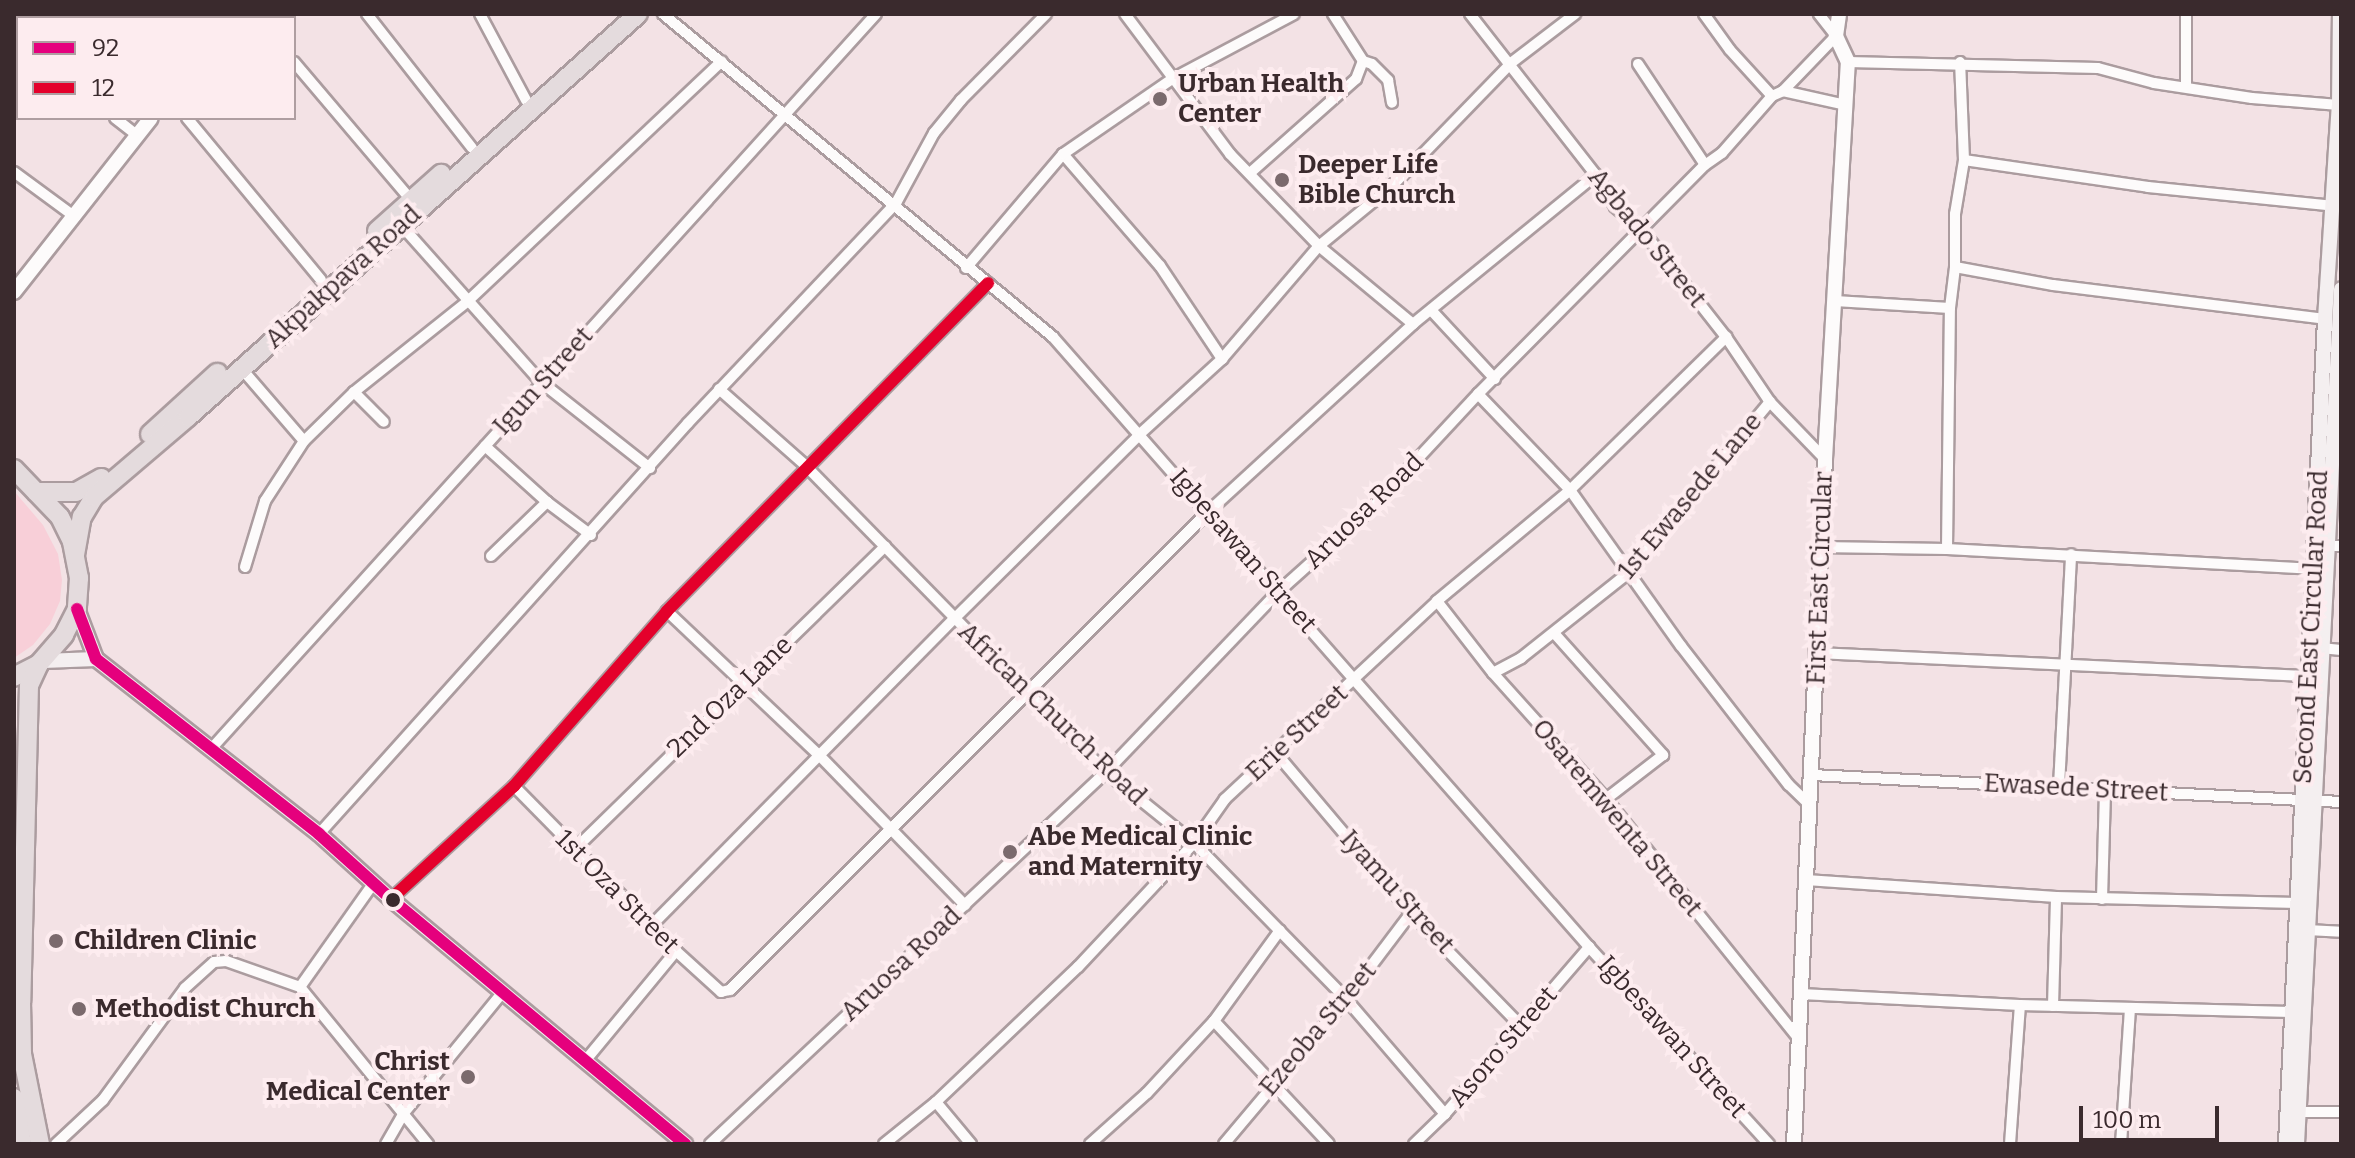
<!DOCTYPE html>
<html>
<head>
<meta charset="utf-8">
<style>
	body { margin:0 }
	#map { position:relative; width:2355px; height:1158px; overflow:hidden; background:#f3e2e5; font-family:Bitter,serif }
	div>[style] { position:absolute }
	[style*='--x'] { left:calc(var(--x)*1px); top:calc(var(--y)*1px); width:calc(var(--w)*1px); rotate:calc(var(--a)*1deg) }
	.green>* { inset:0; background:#f8cfd8 }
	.roads { filter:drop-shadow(2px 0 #ab9c9f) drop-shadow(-2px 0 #ab9c9f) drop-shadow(0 2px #ab9c9f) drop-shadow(0 -2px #ab9c9f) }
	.minor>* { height:10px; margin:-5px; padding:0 5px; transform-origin:5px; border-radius:5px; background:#fdfbfb }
	.tertiary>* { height:14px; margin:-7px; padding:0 7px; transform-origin:7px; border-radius:7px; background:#fdfbfb }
	.secondary>* { height:14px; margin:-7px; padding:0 7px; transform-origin:7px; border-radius:7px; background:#f4eff0 }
	.trunk>* { height:18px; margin:-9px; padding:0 9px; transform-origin:9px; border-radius:9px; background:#e4dbdd }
	.bus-1>* { height:12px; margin:-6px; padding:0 6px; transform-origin:6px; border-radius:6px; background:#e5007d }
	.bus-2>* { height:12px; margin:-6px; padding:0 6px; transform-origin:6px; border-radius:6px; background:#e4002b }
	.dots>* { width:22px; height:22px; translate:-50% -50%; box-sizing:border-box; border:4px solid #fdecef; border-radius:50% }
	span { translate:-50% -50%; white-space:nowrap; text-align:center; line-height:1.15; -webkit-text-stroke:8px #fdecef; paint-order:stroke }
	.poi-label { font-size:26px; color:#3a2a2d; font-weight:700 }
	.left { translate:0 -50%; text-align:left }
	.right { translate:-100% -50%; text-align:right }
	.street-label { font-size:26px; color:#3a2a2d }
	.frame { position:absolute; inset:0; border:16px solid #3a2a2d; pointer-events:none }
	.legend { position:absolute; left:16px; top:16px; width:280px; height:104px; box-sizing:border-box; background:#fdecef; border:2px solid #af9ea1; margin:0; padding:10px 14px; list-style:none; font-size:24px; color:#3a2a2d }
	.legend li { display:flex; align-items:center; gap:16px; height:40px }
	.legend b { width:40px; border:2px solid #af9ea1 }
	.scale { position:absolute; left:2079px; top:1106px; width:140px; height:36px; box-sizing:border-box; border:4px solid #3a2a2d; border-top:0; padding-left:10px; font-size:24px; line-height:28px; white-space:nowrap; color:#3a2a2d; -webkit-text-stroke:6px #fdecef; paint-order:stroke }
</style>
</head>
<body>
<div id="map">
	<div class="green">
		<i style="clip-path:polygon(14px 491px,43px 525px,58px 554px,62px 580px,60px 601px,50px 624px,33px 645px,14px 658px)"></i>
	</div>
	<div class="roads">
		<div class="minor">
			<i style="--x:249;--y:14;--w:6;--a:45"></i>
			<i style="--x:367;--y:14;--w:170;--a:51.9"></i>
			<i style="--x:480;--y:14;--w:98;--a:61.9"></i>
			<i style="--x:663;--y:14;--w:506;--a:39.63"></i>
			<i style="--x:1053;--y:337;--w:812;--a:48.69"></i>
			<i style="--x:1589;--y:947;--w:267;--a:47.6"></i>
			<i style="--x:1125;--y:14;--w:175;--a:53.1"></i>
			<i style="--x:1230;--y:154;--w:128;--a:45.9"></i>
			<i style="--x:1319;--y:246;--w:122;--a:39.7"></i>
			<i style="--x:1470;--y:14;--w:204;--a:52"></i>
			<i style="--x:1596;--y:175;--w:37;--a:59"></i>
			<i style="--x:1615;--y:207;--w:35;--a:40"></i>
			<i style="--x:1642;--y:230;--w:136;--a:51.9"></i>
			<i style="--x:1726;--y:337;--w:78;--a:55.9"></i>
			<i style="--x:1770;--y:402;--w:79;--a:46"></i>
			<i style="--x:1704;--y:14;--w:44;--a:54.2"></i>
			<i style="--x:1730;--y:50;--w:62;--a:47.6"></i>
			<i style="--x:2186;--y:14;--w:73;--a:90"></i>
			<i style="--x:159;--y:18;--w:6;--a:-45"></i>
			<i style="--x:14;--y:37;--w:5;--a:37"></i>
			<i style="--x:1363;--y:61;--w:9;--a:18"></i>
			<i style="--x:1372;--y:64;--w:23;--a:45"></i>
			<i style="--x:1388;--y:80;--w:23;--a:80"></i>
			<i style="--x:294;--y:62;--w:180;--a:49.7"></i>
			<i style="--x:1848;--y:62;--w:250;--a:1.4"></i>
			<i style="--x:2098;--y:68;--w:58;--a:15"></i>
			<i style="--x:2154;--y:83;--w:99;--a:8.7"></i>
			<i style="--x:2252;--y:98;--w:87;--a:4.6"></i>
			<i style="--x:1638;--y:64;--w:121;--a:56.4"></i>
			<i style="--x:1783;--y:91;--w:65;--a:12.5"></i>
			<i style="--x:115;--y:118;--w:29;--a:38"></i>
			<i style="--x:187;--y:118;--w:210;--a:50.4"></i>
			<i style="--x:1063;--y:154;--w:148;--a:49.1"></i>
			<i style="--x:1160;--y:266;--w:112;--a:56.3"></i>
			<i style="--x:1964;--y:160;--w:186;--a:8.3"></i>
			<i style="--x:2148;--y:187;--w:187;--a:5.8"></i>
			<i style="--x:14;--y:172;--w:76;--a:36.4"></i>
			<i style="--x:1250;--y:173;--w:142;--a:-41.6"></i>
			<i style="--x:1356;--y:79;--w:19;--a:-69"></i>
			<i style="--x:1363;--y:61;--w:56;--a:-122.6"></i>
			<i style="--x:401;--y:225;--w:210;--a:48.3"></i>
			<i style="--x:541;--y:382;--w:139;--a:38.3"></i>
			<i style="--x:1955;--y:267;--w:100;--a:10.4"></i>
			<i style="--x:2053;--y:285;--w:274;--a:7.1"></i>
			<i style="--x:966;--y:268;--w:150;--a:-49.6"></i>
			<i style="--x:1063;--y:154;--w:132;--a:-34.5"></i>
			<i style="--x:1172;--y:79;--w:138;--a:-28"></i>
			<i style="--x:1835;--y:301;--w:115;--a:3.5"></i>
			<i style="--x:1431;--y:310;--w:94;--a:47.2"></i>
			<i style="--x:241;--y:368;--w:96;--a:49.2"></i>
			<i style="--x:719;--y:389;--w:116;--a:41.5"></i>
			<i style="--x:806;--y:466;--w:429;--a:45.6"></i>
			<i style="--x:1106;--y:772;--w:113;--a:38.9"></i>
			<i style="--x:1194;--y:843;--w:218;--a:45.7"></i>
			<i style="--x:1346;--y:999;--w:152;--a:49.3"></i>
			<i style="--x:354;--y:392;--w:42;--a:45"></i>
			<i style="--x:1478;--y:394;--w:133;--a:46.2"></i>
			<i style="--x:1570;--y:490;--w:191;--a:54.6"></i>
			<i style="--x:1681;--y:646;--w:176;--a:52.2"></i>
			<i style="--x:1789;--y:785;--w:28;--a:44"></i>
			<i style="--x:485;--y:446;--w:84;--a:42.1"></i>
			<i style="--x:547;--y:502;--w:55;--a:36.9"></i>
			<i style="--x:2328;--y:546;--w:13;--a:0"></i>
			<i style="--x:1820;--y:547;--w:127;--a:0.9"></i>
			<i style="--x:1947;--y:549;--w:369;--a:3.1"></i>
			<i style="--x:1947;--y:549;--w:241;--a:-89.3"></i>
			<i style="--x:1950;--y:308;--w:41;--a:-83"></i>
			<i style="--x:1955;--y:267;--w:53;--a:-90"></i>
			<i style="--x:1955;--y:214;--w:55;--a:-80.5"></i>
			<i style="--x:1964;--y:160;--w:98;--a:-92.3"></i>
			<i style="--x:491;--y:556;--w:78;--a:-44"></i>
			<i style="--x:245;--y:567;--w:69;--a:-73.1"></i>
			<i style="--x:265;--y:501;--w:72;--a:-57"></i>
			<i style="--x:304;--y:441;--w:70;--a:-44.4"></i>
			<i style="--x:354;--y:392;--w:146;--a:-38.6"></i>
			<i style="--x:468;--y:301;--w:349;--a:-43.4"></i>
			<i style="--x:1437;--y:601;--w:91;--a:52.1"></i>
			<i style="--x:1493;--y:673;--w:169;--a:48.1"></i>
			<i style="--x:1606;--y:799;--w:303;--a:51.2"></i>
			<i style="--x:667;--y:611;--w:211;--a:43.5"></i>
			<i style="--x:820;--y:756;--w:208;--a:45.8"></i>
			<i style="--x:1554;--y:633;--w:164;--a:48.2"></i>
			<i style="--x:1663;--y:755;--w:72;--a:142.3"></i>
			<i style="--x:2321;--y:648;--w:20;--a:6"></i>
			<i style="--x:1817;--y:653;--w:494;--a:2.7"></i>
			<i style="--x:1493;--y:673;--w:32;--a:-28"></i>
			<i style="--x:1521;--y:658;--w:135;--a:-38.4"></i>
			<i style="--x:1627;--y:574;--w:224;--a:-50.3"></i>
			<i style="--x:211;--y:749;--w:991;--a:-47.86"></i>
			<i style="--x:1276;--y:753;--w:209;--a:49.8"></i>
			<i style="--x:1411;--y:913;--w:159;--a:45.8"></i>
			<i style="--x:1812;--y:775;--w:530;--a:2.92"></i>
			<i style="--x:514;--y:786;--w:231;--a:45.5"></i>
			<i style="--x:676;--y:951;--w:61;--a:42.3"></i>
			<i style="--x:721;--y:992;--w:9;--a:-13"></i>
			<i style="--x:730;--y:990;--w:677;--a:-45"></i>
			<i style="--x:1209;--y:511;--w:277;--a:-42.5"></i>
			<i style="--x:1413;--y:324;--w:236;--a:-39.2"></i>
			<i style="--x:2059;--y:786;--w:232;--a:-87"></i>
			<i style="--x:319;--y:834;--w:552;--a:-48.08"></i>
			<i style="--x:688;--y:423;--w:303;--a:-46.6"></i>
			<i style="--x:896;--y:203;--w:80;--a:-61.5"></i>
			<i style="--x:934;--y:133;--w:43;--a:-50.7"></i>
			<i style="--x:961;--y:100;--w:121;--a:-45.3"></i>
			<i style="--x:576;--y:848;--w:432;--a:-44.3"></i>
			<i style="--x:1806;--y:880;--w:251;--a:3.9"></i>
			<i style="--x:2056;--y:897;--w:241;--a:1.4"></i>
			<i style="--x:391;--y:899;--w:167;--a:-42.6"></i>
			<i style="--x:514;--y:786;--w:232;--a:-48.8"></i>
			<i style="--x:667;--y:611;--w:459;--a:-45.6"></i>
			<i style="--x:2102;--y:899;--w:110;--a:-88.4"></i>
			<i style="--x:650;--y:927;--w:431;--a:-45.4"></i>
			<i style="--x:953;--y:620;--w:265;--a:-44.8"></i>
			<i style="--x:1141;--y:433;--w:110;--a:-42.4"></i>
			<i style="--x:1222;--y:359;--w:149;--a:-49.4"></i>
			<i style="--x:1319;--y:246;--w:94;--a:-39.4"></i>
			<i style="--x:1392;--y:186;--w:171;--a:-45.9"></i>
			<i style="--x:1511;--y:63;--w:81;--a:-37.4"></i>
			<i style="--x:2307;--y:930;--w:34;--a:3"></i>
			<i style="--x:300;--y:987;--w:126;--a:-54.7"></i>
			<i style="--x:1801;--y:994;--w:219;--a:2.9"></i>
			<i style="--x:2020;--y:1005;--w:271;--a:1.5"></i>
			<i style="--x:2053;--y:1006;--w:109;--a:-88.4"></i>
			<i style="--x:1214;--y:1021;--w:168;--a:46.9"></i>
			<i style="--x:585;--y:1061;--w:143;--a:-50.4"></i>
			<i style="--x:936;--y:1102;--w:55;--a:50.2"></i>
			<i style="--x:2298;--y:1112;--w:43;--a:0"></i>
			<i style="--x:56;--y:1144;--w:64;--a:-43.1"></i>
			<i style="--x:103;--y:1100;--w:139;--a:-53.8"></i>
			<i style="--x:185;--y:988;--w:39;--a:-42"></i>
			<i style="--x:214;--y:962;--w:12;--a:-5"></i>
			<i style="--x:226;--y:961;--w:78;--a:19.4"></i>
			<i style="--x:300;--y:987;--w:203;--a:50.8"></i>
			<i style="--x:386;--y:1144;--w:34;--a:-60"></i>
			<i style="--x:403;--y:1114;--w:158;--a:-50.7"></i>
			<i style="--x:710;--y:1144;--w:543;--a:-43.21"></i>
			<i style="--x:1106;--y:772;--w:246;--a:-46.3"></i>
			<i style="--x:1276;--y:594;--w:129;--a:-41.9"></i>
			<i style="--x:1372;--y:508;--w:156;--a:-47.1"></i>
			<i style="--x:1478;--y:394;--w:322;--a:-45.3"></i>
			<i style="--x:1705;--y:165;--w:21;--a:-35"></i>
			<i style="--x:1722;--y:153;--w:76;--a:-48.7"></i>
			<i style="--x:1772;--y:96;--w:12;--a:-24"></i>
			<i style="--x:1783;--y:91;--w:76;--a:-46.1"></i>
			<i style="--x:1836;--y:36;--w:28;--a:-128"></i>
			<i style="--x:884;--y:1144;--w:67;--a:-38.9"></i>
			<i style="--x:936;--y:1102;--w:196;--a:-43.6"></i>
			<i style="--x:1078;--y:967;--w:170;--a:-46.9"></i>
			<i style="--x:1194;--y:843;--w:54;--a:-54.8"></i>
			<i style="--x:1225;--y:799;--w:290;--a:-43"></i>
			<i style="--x:1437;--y:601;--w:173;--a:-39.8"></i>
			<i style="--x:1570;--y:490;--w:219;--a:-44.4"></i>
			<i style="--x:1090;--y:1144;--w:76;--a:-41.8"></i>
			<i style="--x:1147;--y:1093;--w:98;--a:-47.1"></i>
			<i style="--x:1214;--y:1021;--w:112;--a:-54"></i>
			<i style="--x:1224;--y:1144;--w:189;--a:-49.9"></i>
			<i style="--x:1346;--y:999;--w:108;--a:-52.9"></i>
			<i style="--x:1414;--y:1144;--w:43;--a:-44.1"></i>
			<i style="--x:1445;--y:1114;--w:221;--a:-49.2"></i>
			<i style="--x:2010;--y:1144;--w:139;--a:-85.9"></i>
			<i style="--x:2121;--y:1144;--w:135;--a:-86.2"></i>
		</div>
		<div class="tertiary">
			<i style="--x:234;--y:18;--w:6;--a:-45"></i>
			<i style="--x:14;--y:292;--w:221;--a:-51.8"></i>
			<i style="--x:1794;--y:1144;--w:686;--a:-87.41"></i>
			<i style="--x:1825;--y:459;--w:398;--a:-86.7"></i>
			<i style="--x:1848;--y:62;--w:29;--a:-115"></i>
			<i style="--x:1836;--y:36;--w:22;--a:-82"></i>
		</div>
		<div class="secondary">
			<i style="--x:77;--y:609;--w:53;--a:69.2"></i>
			<i style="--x:96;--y:659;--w:283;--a:38.1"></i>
			<i style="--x:319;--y:834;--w:97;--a:42.1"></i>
			<i style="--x:391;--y:899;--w:383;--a:39.8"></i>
			<i style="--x:43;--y:661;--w:53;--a:-2.2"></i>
			<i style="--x:2286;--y:1144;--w:826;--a:-87.29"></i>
			<i style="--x:2325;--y:319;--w:214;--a:-86.3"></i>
			<i style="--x:2339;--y:105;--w:91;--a:-89.4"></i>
			<i style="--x:2297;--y:1144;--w:856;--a:-87.05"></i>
		</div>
		<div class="trunk">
			<i style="--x:377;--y:231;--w:86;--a:-41.7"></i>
			<i style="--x:150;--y:434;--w:91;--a:-42.3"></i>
			<i style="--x:14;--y:469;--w:66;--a:46.2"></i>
			<i style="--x:60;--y:517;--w:28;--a:64"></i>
			<i style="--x:72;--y:542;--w:37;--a:79"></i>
			<i style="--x:79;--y:578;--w:31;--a:94"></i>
			<i style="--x:77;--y:609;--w:29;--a:117"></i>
			<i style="--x:64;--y:635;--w:38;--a:131"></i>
			<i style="--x:39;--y:664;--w:28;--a:153"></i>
			<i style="--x:36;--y:492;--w:40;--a:0"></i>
			<i style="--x:76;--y:492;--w:29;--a:-29"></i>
			<i style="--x:75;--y:555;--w:39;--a:-80"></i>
			<i style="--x:82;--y:517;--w:23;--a:-59"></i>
			<i style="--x:94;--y:497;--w:123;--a:-40.4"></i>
			<i style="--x:188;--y:417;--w:604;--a:-41.85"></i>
			<i style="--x:39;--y:664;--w:23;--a:115"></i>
			<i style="--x:29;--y:685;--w:317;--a:91.4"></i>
			<i style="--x:21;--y:1002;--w:52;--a:88.9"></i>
			<i style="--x:22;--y:1054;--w:92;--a:78.7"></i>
			<i style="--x:14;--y:1098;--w:47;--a:80.1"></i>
		</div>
	</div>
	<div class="bus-1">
		<i style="--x:77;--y:609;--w:53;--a:69.2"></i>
		<i style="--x:96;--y:659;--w:283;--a:38.1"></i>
		<i style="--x:319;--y:834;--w:97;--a:42.1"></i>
		<i style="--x:391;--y:899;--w:383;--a:39.8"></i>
	</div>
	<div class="bus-2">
		<i style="--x:391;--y:899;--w:167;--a:-42.6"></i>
		<i style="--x:514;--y:786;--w:232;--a:-48.8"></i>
		<i style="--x:667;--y:611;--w:459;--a:-45.6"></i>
	</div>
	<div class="dots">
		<i style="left:1160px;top:99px;background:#7b6a6d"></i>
		<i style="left:1282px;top:180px;background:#7b6a6d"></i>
		<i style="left:1010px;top:852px;background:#7b6a6d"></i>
		<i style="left:393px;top:900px;background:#3a2a2d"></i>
		<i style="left:56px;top:941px;background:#7b6a6d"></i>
		<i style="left:79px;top:1009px;background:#7b6a6d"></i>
		<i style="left:468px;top:1077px;background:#7b6a6d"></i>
	</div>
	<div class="poi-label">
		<span class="left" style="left:1178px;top:99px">Urban Health<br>Center</span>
		<span class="left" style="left:1298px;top:180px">Deeper Life<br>Bible Church</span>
		<span class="left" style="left:1028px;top:852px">Abe Medical Clinic<br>and Maternity</span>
		<span class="left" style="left:74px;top:941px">Children Clinic</span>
		<span class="left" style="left:95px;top:1009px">Methodist Church</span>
		<span class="right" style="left:450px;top:1077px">Christ<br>Medical Center</span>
	</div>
	<div class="street-label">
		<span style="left:1647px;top:238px;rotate:51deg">Agbado Street</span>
		<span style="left:343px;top:277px;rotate:-42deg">Akpakpava Road</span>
		<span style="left:543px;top:381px;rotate:-48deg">Igun Street</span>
		<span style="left:1690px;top:496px;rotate:-50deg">1st Ewasede Lane</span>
		<span style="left:1364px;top:511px;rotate:-44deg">Aruosa Road</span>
		<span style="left:1243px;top:551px;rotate:49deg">Igbesawan Street</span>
		<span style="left:1820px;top:578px;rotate:-88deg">First East Circular</span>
		<span style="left:2311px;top:627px;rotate:-87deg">Second East Circular Road</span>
		<span style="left:730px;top:697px;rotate:-44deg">2nd Oza Lane</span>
		<span style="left:1052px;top:714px;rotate:44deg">African Church Road</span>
		<span style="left:1297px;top:733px;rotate:-43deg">Erie Street</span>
		<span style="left:2076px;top:788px;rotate:3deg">Ewasede Street</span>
		<span style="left:1617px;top:818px;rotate:50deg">Osaremwenta Street</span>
		<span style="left:617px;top:892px;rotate:45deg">1st Oza Street</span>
		<span style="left:1397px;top:892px;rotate:48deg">Iyamu Street</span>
		<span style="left:901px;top:964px;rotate:-43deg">Aruosa Road</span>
		<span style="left:1318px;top:1029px;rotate:-50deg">Ezeoba Street</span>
		<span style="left:1672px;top:1037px;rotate:48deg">Igbesawan Street</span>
		<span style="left:1503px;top:1047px;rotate:-49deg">Asoro Street</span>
	</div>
	<div class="frame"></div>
	<ul class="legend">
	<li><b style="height:10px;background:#e5007d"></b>92</li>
	<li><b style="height:10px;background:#e4002b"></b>12</li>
	</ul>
	<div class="scale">100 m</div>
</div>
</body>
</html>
